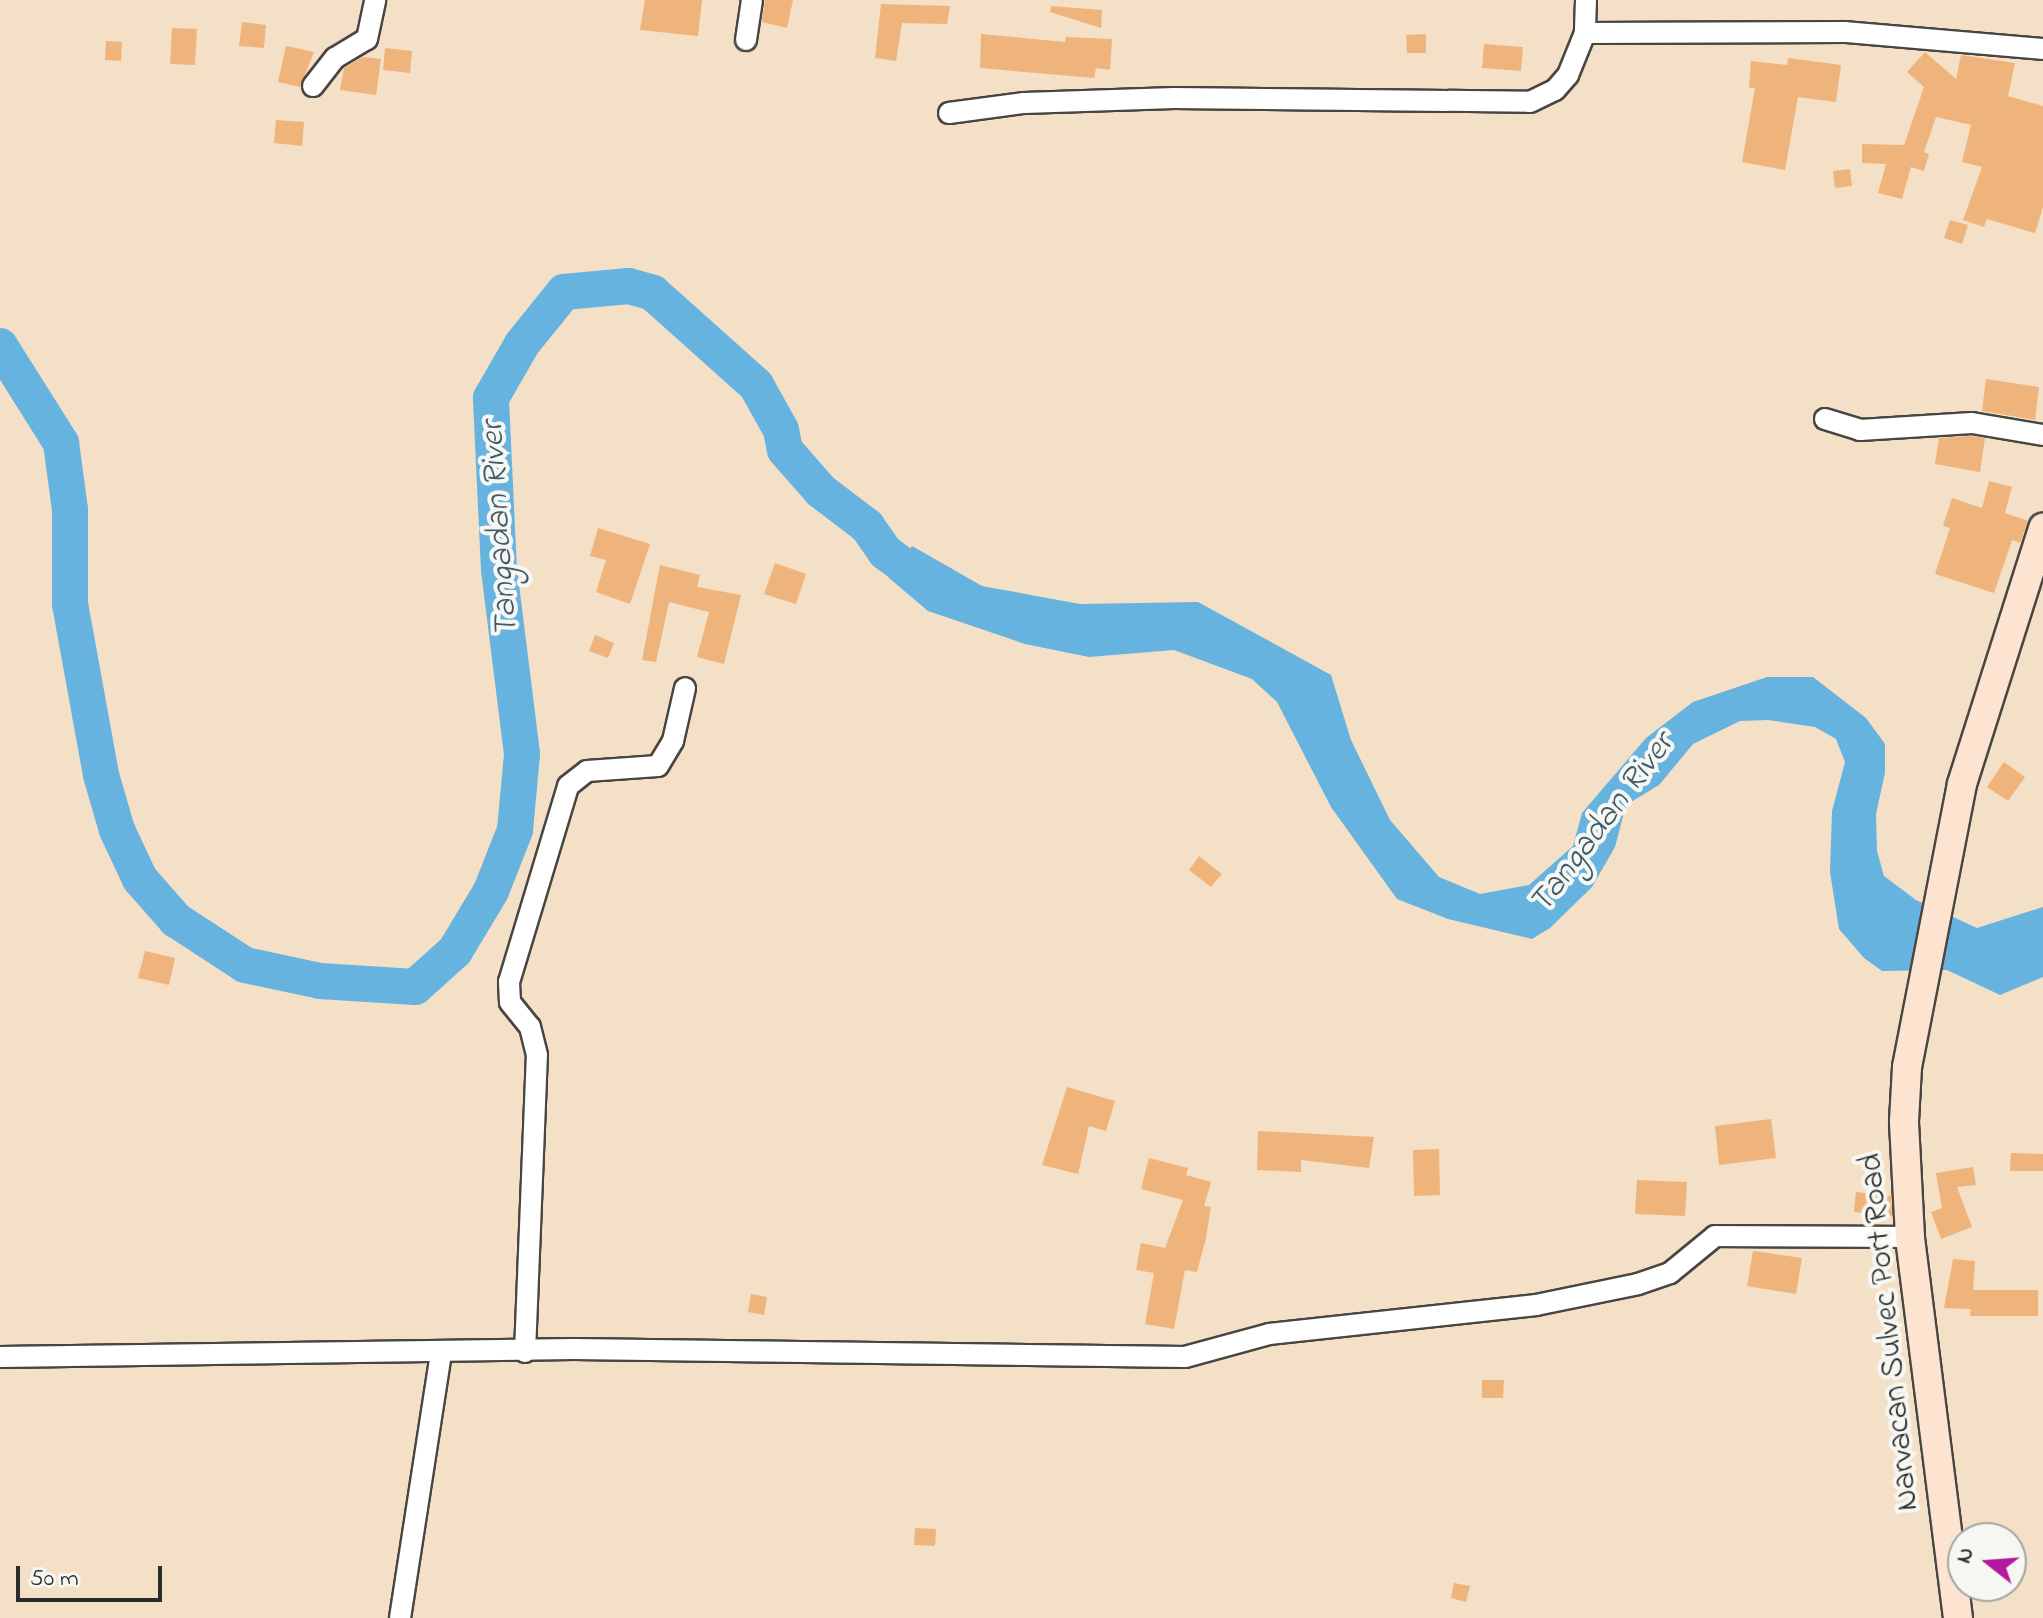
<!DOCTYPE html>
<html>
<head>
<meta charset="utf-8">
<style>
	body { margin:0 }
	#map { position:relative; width:2043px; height:1618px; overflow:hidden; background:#f4dfc7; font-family:"Indie Flower",sans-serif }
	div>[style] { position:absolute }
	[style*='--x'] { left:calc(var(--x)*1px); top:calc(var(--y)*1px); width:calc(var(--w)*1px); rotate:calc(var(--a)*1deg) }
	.water>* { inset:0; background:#66b3df }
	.river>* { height:36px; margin:-18px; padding:0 18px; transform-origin:18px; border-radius:18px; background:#66b3df }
	.building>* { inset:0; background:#efb47c }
	.roads { filter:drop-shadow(2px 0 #494642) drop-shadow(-2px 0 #494642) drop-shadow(0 2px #494642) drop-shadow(0 -2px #494642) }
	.street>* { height:20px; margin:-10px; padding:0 10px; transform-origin:10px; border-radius:10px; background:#fff }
	.secondary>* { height:28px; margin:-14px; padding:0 14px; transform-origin:14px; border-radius:14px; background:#fde4d1 }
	span { translate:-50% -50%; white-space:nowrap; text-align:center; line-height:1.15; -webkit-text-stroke:8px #f6f6f2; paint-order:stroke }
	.street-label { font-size:32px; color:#2b2b2b }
	.water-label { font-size:34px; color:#405b6a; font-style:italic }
	.north { position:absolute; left:1947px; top:1522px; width:80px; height:80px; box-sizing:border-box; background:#f6f6f2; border:2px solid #a5a5a2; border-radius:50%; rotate:287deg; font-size:22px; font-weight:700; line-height:32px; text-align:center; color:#2b2b2b }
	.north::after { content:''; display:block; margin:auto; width:28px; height:36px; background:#b5179e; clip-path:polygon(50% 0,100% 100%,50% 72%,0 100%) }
	.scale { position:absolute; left:16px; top:1566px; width:146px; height:36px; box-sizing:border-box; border:4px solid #2b2b2b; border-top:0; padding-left:10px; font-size:24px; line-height:28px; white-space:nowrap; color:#2b2b2b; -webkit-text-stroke:6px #f6f6f2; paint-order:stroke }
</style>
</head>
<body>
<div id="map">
	<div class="water">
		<i style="clip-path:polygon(912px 546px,982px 586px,1080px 604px,1198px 602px,1331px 675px,1351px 740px,1390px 820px,1439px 877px,1480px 894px,1529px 885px,1573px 846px,1582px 813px,1646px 738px,1693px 702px,1767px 677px,1813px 677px,1866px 718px,1885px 744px,1885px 773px,1876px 814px,1877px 851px,1884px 876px,1916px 900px,1977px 928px,2043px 907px,2043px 977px,2000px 995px,1947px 970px,1882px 971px,1864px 958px,1839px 929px,1830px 872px,1832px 811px,1845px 762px,1836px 739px,1815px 727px,1768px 720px,1740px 721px,1693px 744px,1659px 785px,1626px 805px,1615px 847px,1592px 887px,1550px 928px,1532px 939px,1448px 919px,1397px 899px,1331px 807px,1277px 702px,1252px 679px,1174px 650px,1089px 657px,1025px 644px,928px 611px,889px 578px)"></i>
	</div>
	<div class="river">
		<i style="--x:0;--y:346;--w:115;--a:57.8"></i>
		<i style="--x:61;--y:443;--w:68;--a:82.3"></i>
		<i style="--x:70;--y:510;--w:94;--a:90"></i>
		<i style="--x:70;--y:604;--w:174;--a:79.7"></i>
		<i style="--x:101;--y:775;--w:57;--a:73.8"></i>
		<i style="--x:117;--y:830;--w:54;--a:64.9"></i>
		<i style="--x:140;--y:879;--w:55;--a:48.7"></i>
		<i style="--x:176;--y:920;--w:82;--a:33.1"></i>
		<i style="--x:245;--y:965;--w:77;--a:12"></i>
		<i style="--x:320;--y:981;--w:95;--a:3.6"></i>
		<i style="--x:415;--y:987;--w:54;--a:-42"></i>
		<i style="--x:455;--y:951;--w:70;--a:-59"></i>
		<i style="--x:491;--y:891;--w:66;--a:-68.5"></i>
		<i style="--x:515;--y:830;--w:76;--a:-84.7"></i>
		<i style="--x:522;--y:754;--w:185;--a:-97.1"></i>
		<i style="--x:499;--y:570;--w:172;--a:-92.7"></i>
		<i style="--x:491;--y:398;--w:62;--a:-60.1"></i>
		<i style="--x:522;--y:344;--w:67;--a:-51.1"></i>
		<i style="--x:564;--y:292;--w:65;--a:-5.3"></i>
		<i style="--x:629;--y:286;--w:25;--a:16"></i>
		<i style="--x:653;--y:293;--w:138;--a:41.8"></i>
		<i style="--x:756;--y:385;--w:51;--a:60.9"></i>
		<i style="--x:781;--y:430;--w:20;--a:79"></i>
		<i style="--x:785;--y:450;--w:55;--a:48.7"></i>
		<i style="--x:821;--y:491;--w:58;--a:37.3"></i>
		<i style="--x:867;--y:526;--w:32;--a:55"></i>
		<i style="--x:885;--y:552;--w:44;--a:36.6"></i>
		<i style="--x:920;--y:578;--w:23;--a:15"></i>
	</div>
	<div class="building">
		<i style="clip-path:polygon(645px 0,702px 0,698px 36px,640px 30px)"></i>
		<i style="clip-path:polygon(765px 0,793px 0,787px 28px,762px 22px)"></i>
		<i style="clip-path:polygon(881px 4px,950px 6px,947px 24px,902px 23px,896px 61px,875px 58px)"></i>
		<i style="clip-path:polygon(1051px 6px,1102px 10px,1101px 28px,1050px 12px)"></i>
		<i style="clip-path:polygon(242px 22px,266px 25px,264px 48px,239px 46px)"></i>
		<i style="clip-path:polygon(172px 28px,197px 29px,195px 65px,170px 64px)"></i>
		<i style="clip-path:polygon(981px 34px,1065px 42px,1066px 37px,1112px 39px,1110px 70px,1096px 68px,1094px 78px,980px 68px)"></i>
		<i style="clip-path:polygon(1426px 34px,1426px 53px,1407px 53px,1406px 35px)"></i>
		<i style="clip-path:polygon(106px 41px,122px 42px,121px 61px,105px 60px)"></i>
		<i style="clip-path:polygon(1484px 44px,1523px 47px,1521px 71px,1482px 68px)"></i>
		<i style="clip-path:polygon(286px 46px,314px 52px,300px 87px,278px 82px)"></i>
		<i style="clip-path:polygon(385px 48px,412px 51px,410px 73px,383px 70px)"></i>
		<i style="clip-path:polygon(1925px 52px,1956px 79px,1961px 55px,2015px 63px,2008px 96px,2043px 106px,2043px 207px,2035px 233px,1987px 219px,1984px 227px,1963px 220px,1982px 167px,1962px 162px,1971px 125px,1936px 117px,1924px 152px,1929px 154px,1924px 171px,1911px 167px,1902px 199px,1878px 193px,1886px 164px,1862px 163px,1862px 144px,1904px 145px,1924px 87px,1907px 72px)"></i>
		<i style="clip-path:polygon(363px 57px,381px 59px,376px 95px,340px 90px,344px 68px)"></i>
		<i style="clip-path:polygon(1788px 58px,1841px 65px,1836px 102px,1798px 97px,1785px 170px,1742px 162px,1755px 88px,1749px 88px,1751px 61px,1787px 65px)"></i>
		<i style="clip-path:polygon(276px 120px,304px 122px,302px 146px,274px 143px)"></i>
		<i style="clip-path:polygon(1850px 169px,1852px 186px,1835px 188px,1833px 171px)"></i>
		<i style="clip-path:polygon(1950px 220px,1968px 225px,1962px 244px,1944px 238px)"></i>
		<i style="clip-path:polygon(1986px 379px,2039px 387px,2035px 420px,1982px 411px)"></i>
		<i style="clip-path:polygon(1971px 436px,1985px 438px,1980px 472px,1935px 464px,1939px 438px)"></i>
		<i style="clip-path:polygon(1989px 481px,2012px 487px,2005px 513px,2028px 521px,2020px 543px,2012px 540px,1994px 593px,1935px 574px,1950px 528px,1943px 526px,1952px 498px,1982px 508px)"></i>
		<i style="clip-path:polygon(598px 528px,650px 544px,630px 604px,596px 592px,606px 560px,590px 556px)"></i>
		<i style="clip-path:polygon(775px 563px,806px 574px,796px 604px,764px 594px)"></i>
		<i style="clip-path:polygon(660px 565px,700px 575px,697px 587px,741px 595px,724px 664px,697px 657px,709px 612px,669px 602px,656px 662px,642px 660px)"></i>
		<i style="clip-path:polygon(595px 635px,614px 643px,608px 658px,589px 651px)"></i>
		<i style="clip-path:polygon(2004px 762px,2025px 777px,2008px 801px,1987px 787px)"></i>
		<i style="clip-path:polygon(1199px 856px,1222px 874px,1211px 887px,1189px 870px)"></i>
		<i style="clip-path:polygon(145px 951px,175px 958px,169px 985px,138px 978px)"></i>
		<i style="clip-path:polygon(1067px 1087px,1115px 1101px,1106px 1131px,1089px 1126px,1078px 1174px,1042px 1165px)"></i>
		<i style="clip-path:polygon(1771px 1119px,1776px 1158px,1719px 1165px,1715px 1126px)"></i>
		<i style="clip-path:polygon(1258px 1131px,1374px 1137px,1369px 1168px,1301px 1160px,1301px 1172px,1257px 1170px)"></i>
		<i style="clip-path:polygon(1439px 1149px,1440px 1195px,1414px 1196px,1413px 1150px)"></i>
		<i style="clip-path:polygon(2011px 1153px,2043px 1154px,2043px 1171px,2010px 1171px)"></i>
		<i style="clip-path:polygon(1149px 1158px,1188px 1168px,1186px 1175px,1211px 1182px,1204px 1206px,1211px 1207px,1206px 1238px,1197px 1272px,1185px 1270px,1174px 1329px,1145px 1324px,1154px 1273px,1136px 1270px,1141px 1243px,1165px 1248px,1183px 1200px,1141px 1189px)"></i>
		<i style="clip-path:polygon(1973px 1167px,1976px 1185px,1957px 1187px,1972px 1227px,1941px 1239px,1931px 1212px,1942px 1208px,1936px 1173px)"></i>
		<i style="clip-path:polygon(1637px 1180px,1687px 1182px,1685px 1216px,1635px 1214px)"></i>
		<i style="clip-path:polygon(1856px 1192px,1891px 1196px,1892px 1216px,1854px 1212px)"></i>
		<i style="clip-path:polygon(1753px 1251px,1802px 1258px,1796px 1294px,1747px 1286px)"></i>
		<i style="clip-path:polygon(1953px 1259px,1975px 1261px,1973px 1290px,2038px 1290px,2038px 1316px,1970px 1316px,1971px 1309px,1944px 1308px)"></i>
		<i style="clip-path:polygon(751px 1294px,767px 1297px,764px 1315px,748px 1312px)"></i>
		<i style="clip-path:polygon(1482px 1380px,1504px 1380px,1503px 1398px,1482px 1398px)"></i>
		<i style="clip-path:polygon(915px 1528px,936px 1529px,935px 1546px,914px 1545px)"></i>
		<i style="clip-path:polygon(1454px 1583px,1470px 1586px,1466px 1602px,1451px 1598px)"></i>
	</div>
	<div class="roads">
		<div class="street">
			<i style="--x:1586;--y:0;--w:33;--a:92"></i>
			<i style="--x:1585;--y:33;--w:260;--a:-0.2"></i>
			<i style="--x:1845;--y:32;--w:199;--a:4.9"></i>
			<i style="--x:746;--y:40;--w:40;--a:-81.5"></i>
			<i style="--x:313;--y:86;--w:36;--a:-52"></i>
			<i style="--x:335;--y:58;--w:37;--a:-31"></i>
			<i style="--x:367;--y:39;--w:40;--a:-78"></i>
			<i style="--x:949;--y:113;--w:76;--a:-7.6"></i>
			<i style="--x:1024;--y:103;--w:150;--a:-1.9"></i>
			<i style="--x:1174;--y:98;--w:356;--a:0.6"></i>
			<i style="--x:1530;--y:102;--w:28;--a:-26"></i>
			<i style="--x:1555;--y:90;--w:20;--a:-49"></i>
			<i style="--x:1568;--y:75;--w:45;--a:-68"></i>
			<i style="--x:1825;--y:419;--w:37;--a:17"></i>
			<i style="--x:1860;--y:430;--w:112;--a:-3.6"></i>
			<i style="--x:1972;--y:423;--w:72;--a:9.6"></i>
			<i style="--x:525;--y:1352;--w:297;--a:-87.7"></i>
			<i style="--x:537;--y:1055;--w:29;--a:-104"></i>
			<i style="--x:530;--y:1027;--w:32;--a:-129"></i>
			<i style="--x:510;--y:1002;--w:20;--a:-93"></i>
			<i style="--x:509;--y:982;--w:205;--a:-73.2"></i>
			<i style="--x:568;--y:786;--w:24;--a:-38"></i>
			<i style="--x:587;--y:771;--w:71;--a:-4"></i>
			<i style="--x:658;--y:766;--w:29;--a:-59"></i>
			<i style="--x:673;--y:741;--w:54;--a:-77.2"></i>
			<i style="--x:0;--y:1357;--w:574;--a:-0.8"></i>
			<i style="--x:574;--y:1349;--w:611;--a:0.75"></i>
			<i style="--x:1185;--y:1357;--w:87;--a:-15.3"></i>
			<i style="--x:1269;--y:1334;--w:269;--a:-6.2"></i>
			<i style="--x:1536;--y:1305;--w:104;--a:-11.6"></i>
			<i style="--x:1638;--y:1284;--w:34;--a:-19"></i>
			<i style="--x:1670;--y:1273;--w:58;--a:-39.4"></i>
			<i style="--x:1715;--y:1236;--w:195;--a:0.3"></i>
			<i style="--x:400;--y:1618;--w:267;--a:-81.2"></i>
		</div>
		<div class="secondary">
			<i style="--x:1958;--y:1618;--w:384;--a:-97.2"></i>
			<i style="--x:1910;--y:1237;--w:116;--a:-93"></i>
			<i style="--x:1904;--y:1121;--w:54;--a:-86.8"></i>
			<i style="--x:1907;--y:1067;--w:288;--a:-79"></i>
			<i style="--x:1962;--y:784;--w:269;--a:-72.4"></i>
		</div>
	</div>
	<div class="street-label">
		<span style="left:1891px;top:1332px;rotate:-96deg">Narvacan Sulvec Port Road</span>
	</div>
	<div class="water-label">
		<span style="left:501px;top:529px;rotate:-94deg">Tangadan River</span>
		<span style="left:1603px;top:824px;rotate:-53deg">Tangadan River</span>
	</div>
	<div class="north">N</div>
	<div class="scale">50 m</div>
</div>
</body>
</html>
